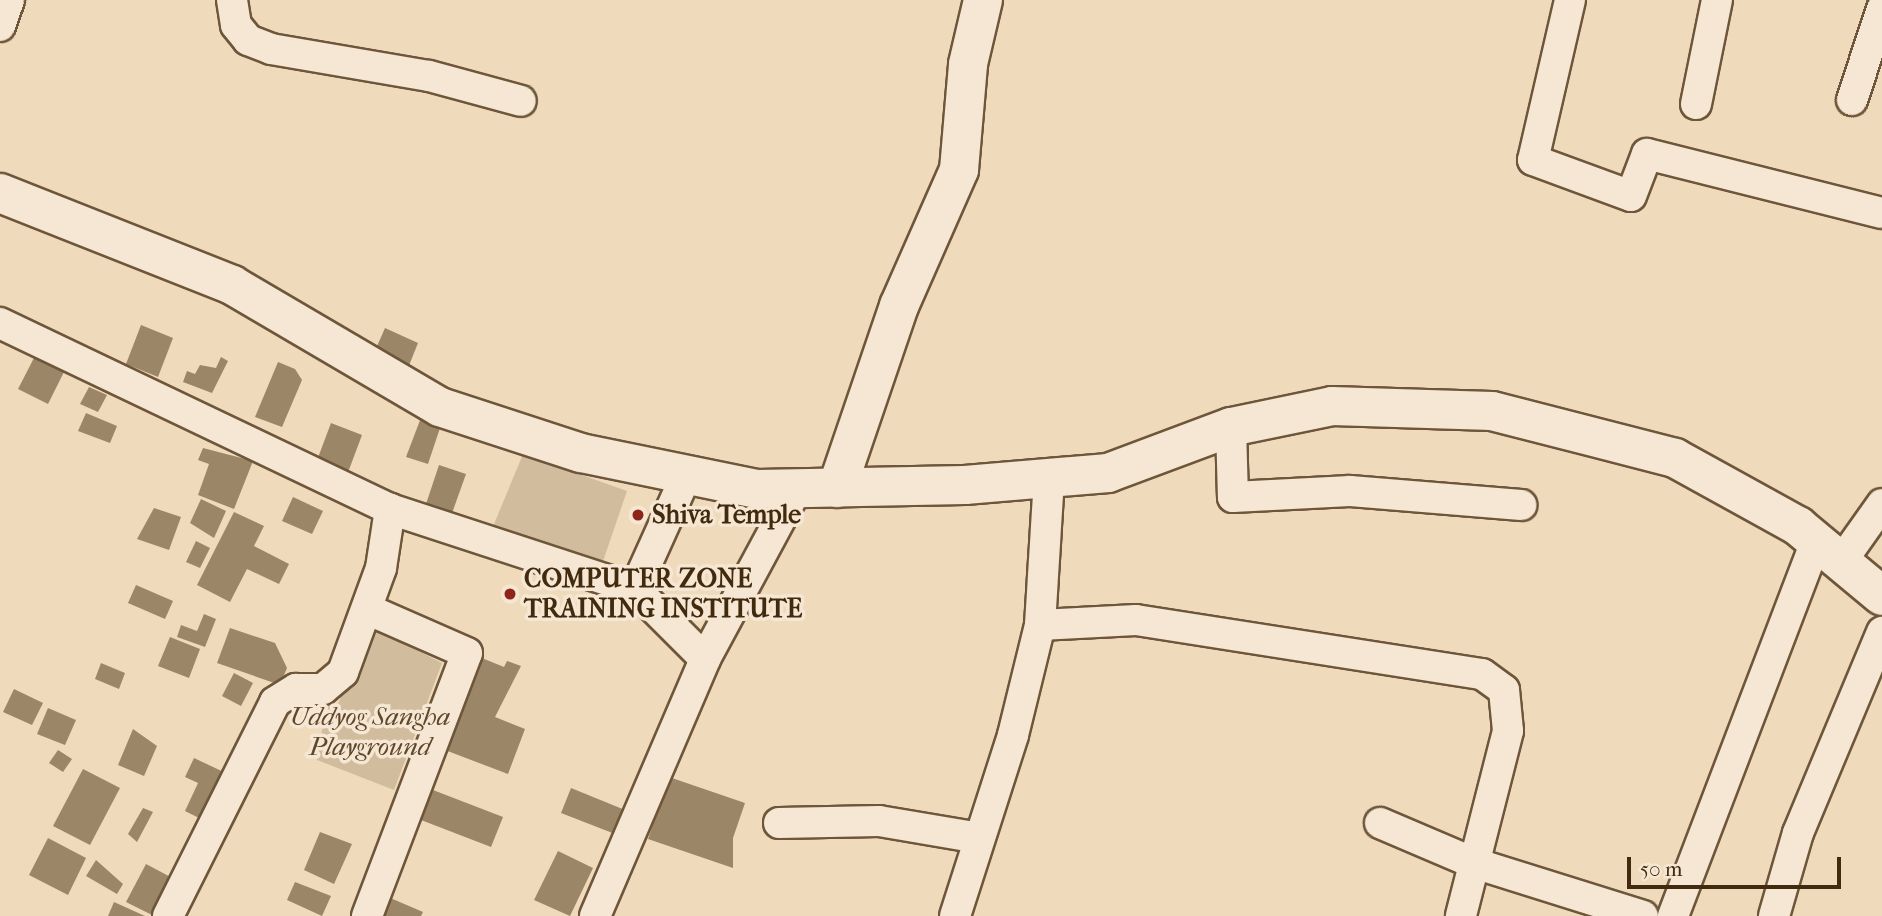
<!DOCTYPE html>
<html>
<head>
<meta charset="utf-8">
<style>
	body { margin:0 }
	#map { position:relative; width:1882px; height:916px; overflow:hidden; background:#f0dabc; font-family:"IM FELL French Canon",serif }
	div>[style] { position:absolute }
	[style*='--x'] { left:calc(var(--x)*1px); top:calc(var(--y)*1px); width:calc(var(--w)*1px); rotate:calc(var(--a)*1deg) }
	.green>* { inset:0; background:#d2bc9e }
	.building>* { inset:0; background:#9c8668 }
	.roads { filter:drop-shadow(2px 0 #6e563a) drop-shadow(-2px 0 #6e563a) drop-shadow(0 2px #6e563a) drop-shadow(0 -2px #6e563a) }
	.street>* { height:30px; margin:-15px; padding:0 15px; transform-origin:15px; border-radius:15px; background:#f5e7d3 }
	.secondary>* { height:38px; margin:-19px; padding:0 19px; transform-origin:19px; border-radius:19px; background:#f5e7d3 }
	.dots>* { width:19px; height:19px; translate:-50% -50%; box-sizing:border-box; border:4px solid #f5e7d3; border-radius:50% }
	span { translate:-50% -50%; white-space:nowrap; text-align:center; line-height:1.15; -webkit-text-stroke:7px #f5e7d3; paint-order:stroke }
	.poi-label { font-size:26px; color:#422a0e; font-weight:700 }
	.left { translate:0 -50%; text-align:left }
	.park-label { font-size:26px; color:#5f472b; font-style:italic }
	.scale { position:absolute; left:1627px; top:857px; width:214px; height:32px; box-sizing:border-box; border:4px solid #422a0e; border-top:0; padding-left:9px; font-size:21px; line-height:24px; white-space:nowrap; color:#422a0e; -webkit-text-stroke:5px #f5e7d3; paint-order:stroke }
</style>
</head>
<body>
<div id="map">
	<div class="green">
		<i style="clip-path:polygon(523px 454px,627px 491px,600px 570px,492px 529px)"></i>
		<i style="clip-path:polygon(370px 626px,442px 663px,394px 790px,317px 760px,326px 706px,338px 704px)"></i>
	</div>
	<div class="building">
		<i style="clip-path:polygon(141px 325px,173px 338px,158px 377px,126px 364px)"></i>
		<i style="clip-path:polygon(385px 328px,418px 343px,408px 368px,374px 353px)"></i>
		<i style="clip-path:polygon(36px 354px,66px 368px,48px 404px,18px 389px)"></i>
		<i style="clip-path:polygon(221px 357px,228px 361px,212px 393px,183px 382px,187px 371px,195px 374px,200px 365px,216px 368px)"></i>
		<i style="clip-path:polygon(278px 362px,295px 369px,302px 380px,282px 427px,255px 417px)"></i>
		<i style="clip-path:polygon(89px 387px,107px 395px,98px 412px,80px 404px)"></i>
		<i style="clip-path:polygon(86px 413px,117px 426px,110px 443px,78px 431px)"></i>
		<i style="clip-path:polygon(422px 415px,442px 422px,428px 464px,406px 457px)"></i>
		<i style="clip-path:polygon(331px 423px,362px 435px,347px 475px,316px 463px)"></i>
		<i style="clip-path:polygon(203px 448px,253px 461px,234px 509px,198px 495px,209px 464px,198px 460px)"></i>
		<i style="clip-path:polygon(439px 465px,466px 474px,451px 516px,425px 507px)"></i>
		<i style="clip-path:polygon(293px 497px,323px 511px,312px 534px,282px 521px)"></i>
		<i style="clip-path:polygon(201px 499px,226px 511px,214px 538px,190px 523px)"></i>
		<i style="clip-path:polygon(154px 508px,181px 517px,169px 550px,137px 539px)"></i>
		<i style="clip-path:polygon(234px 512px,264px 526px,254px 546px,289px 564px,279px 584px,247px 569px,230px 602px,197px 585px)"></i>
		<i style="clip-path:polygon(196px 541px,210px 548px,200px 568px,186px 562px)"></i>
		<i style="clip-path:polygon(136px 585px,173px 601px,165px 619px,128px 603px)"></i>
		<i style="clip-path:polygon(204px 614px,216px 619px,205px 647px,177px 637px,181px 625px,197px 631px)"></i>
		<i style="clip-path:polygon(230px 628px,275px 643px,287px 668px,280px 685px,217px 663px)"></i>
		<i style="clip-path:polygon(170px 637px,200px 649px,189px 678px,158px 666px)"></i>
		<i style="clip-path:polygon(472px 654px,504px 667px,507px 661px,521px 666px,495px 717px,525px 729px,508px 774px,437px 747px)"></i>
		<i style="clip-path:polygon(101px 663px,125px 673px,119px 689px,95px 679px)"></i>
		<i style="clip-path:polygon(234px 673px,253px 683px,241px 706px,222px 696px)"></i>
		<i style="clip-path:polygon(14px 689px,43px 703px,32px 725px,3px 712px)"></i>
		<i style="clip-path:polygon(48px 708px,76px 720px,65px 745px,37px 734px)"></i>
		<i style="clip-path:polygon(133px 729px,157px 746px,144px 776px,118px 765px)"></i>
		<i style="clip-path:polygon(58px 750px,72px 759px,63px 772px,49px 763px)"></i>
		<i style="clip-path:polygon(194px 758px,230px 775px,207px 822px,185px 811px,198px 783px,185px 777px)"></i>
		<i style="clip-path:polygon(83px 769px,120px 788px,90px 845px,53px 826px)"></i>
		<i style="clip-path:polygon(669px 777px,745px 803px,733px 838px,733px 868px,648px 839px)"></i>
		<i style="clip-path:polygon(571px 788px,625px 810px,615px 834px,561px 813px)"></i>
		<i style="clip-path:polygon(433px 790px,503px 817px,491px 847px,421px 820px)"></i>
		<i style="clip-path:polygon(143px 808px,153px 812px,137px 842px,128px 834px)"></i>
		<i style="clip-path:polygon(320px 832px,352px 844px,334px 884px,304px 870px)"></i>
		<i style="clip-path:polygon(48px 838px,86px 858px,68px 895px,29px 875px)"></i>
		<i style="clip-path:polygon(558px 851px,593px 868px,570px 916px,534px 900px)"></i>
		<i style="clip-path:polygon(96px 860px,123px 884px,117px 894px,86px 876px)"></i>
		<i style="clip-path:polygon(146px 864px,180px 882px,154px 916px,126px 902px)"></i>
		<i style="clip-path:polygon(295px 882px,331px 896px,322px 916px,287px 900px)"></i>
		<i style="clip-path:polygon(381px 894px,423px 912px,421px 916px,372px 916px)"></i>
		<i style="clip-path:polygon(114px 902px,145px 916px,108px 916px)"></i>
	</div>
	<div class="roads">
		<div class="street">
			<i style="--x:232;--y:0;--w:25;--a:81"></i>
			<i style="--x:236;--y:25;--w:19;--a:51"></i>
			<i style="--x:248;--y:40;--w:25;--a:21"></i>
			<i style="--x:271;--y:49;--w:160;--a:9.7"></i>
			<i style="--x:429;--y:76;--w:95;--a:15.2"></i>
			<i style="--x:1570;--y:0;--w:164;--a:103"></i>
			<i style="--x:1533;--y:160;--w:104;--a:20.2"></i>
			<i style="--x:1631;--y:196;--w:45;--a:-69.1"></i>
			<i style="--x:1647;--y:154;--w:242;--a:14.1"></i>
			<i style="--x:0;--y:26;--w:28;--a:-71"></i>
			<i style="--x:1852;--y:100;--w:96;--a:-71.8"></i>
			<i style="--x:1696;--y:104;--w:106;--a:-78.6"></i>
			<i style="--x:0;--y:323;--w:432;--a:25.5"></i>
			<i style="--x:1231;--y:427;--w:70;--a:88.4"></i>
			<i style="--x:1233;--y:497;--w:117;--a:-2.9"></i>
			<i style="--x:1350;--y:491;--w:172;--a:4.7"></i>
			<i style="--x:1841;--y:562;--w:71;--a:-54.7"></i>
			<i style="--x:635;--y:589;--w:99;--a:45"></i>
			<i style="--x:1040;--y:625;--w:96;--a:-3"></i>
			<i style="--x:1136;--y:620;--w:350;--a:8.9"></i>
			<i style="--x:1482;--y:674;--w:27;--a:36"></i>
			<i style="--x:1504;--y:690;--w:41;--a:84.4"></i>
			<i style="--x:1508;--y:731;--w:191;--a:104.3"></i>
			<i style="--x:779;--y:823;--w:100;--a:-1.1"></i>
			<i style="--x:879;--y:821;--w:101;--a:9.6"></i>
			<i style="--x:1380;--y:823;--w:102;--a:23.1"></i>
			<i style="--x:1474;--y:863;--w:177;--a:17.4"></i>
			<i style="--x:168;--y:916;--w:239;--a:-63.4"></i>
			<i style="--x:275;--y:702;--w:25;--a:-32"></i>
			<i style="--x:296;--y:689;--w:27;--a:0"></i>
			<i style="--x:323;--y:689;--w:26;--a:-40"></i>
			<i style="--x:343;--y:672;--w:111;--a:-69.9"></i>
			<i style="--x:381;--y:568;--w:60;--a:-81.3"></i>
			<i style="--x:390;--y:509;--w:258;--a:18.1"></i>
			<i style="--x:635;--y:589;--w:126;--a:-65.7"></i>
			<i style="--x:367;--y:916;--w:281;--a:-69.2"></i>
			<i style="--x:467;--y:653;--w:109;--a:-156.3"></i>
			<i style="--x:595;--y:916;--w:280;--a:-66.8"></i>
			<i style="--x:705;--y:659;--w:194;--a:-61.7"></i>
			<i style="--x:955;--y:916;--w:190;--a:-72.2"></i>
			<i style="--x:1013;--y:735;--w:113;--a:-76.2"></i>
			<i style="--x:1040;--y:625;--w:147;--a:-86.5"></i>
			<i style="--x:1673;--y:916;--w:401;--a:-69.1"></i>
			<i style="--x:1774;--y:916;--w:86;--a:-73.9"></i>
			<i style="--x:1798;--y:833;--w:218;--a:-67.3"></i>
		</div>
		<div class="secondary">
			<i style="--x:0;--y:193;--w:250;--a:21.6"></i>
			<i style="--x:232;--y:285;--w:241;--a:30.4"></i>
			<i style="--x:440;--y:407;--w:148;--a:18.1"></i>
			<i style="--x:581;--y:453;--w:180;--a:11.6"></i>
			<i style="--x:757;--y:489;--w:208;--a:-1.1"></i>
			<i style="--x:965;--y:485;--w:144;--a:-4.8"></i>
			<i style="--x:1108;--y:473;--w:131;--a:-20.5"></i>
			<i style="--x:1231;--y:427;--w:103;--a:-11.7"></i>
			<i style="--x:1332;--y:406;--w:160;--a:1.8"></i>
			<i style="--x:1492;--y:411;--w:189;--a:14.4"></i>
			<i style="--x:1675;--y:458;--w:141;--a:28.9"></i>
			<i style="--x:1798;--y:526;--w:109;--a:39.8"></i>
			<i style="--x:837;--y:488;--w:192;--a:-71.2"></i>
			<i style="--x:899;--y:306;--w:149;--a:-66.2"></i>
			<i style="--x:959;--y:170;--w:106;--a:-85.1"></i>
			<i style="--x:968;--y:64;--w:66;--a:-76.8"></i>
		</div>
	</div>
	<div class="dots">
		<i style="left:638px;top:515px;background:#8f2418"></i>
		<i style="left:510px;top:594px;background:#8f2418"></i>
	</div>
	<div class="poi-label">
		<span class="left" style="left:652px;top:515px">Shiva Temple</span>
		<span class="left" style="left:524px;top:594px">COMPUTER ZONE<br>TRAINING INSTITUTE</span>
	</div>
	<div class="park-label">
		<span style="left:370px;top:732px">Uddyog Sangha<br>Playground</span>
	</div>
	<div class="scale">50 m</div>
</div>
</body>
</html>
